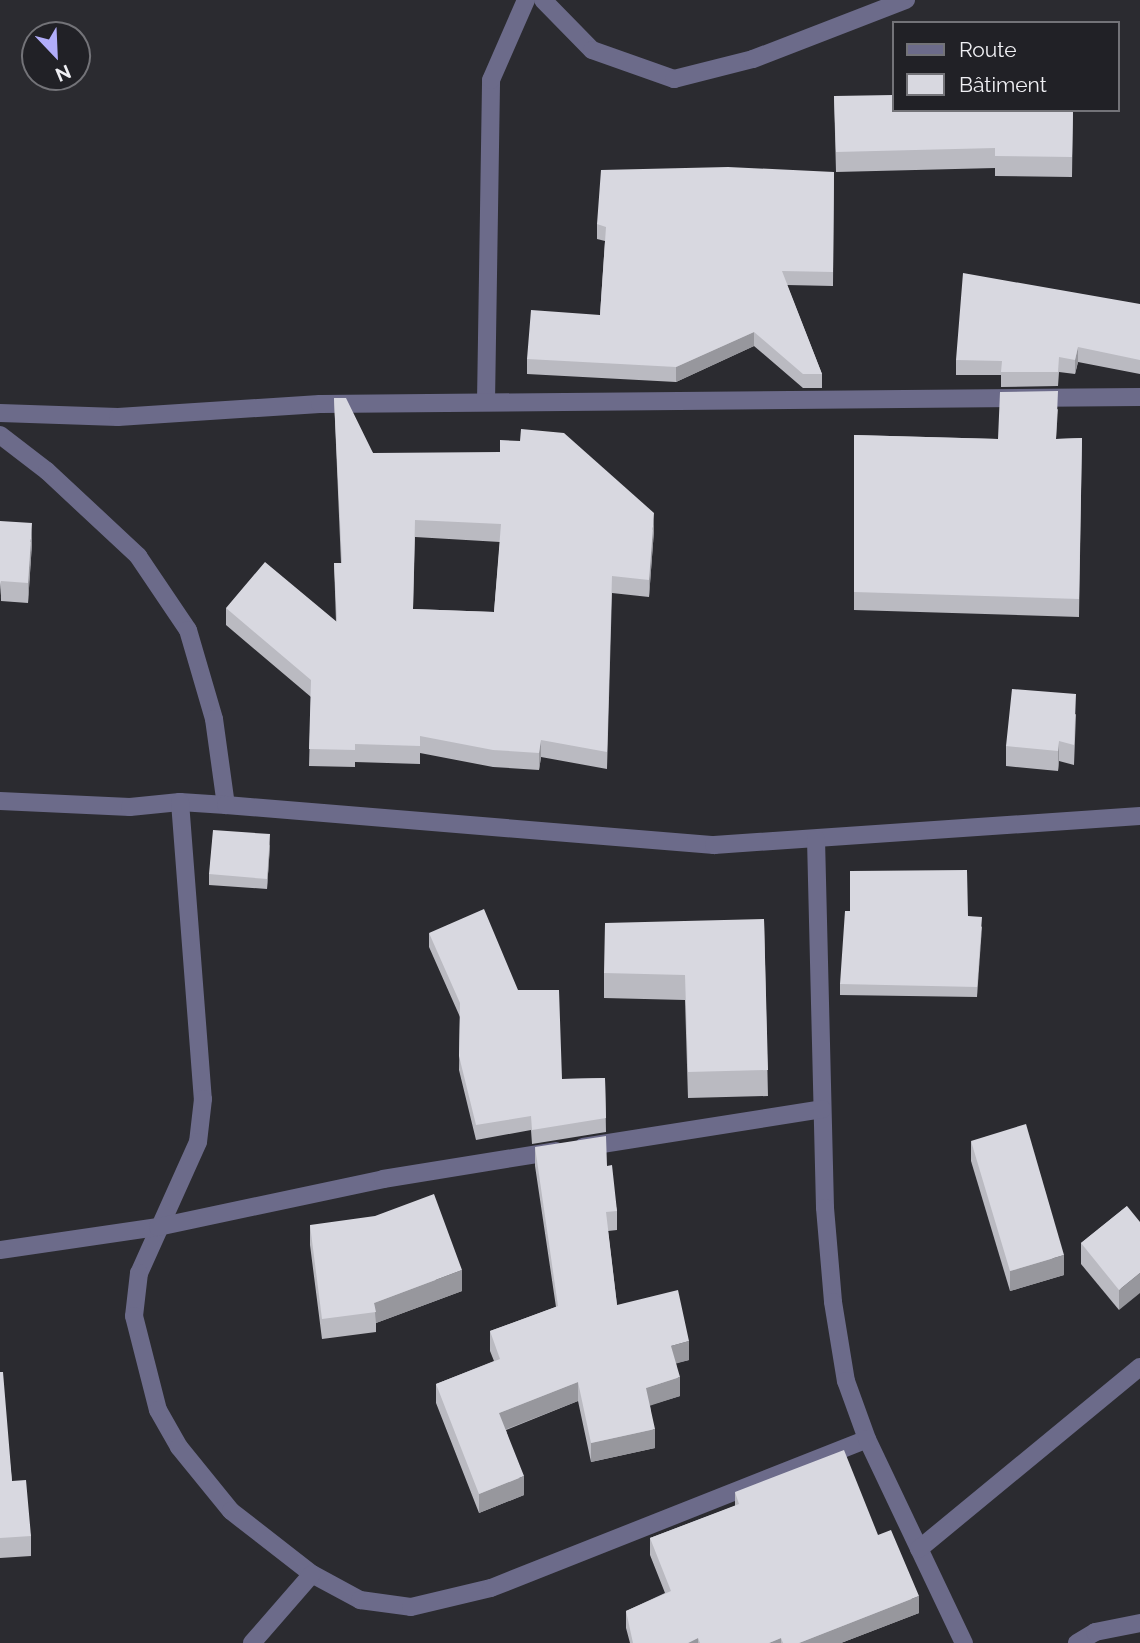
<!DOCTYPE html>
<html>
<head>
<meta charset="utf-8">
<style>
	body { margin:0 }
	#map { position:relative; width:1140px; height:1643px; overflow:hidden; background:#2b2b30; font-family:Raleway,sans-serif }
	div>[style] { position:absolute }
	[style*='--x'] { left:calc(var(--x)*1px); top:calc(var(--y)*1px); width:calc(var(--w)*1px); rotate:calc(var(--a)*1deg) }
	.minor>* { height:18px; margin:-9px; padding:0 9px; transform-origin:9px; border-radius:9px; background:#6c6b8a }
	.wall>* { inset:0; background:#babac1 }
	.shaded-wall>* { inset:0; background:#97979d }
	.building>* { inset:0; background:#d8d8e0 }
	span { translate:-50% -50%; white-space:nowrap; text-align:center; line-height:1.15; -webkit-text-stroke:7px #212126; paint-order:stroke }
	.legend { position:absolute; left:892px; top:21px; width:228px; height:91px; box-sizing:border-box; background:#212126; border:2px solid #737378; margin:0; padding:9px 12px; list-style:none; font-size:21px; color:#efeff3 }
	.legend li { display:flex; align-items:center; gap:14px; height:35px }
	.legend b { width:35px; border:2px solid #737378 }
	.north { position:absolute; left:21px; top:21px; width:70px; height:70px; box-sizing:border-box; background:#212126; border:2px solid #737378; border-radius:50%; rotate:157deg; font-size:19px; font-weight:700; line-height:28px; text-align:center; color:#efeff3 }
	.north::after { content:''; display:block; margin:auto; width:24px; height:32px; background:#b1adfa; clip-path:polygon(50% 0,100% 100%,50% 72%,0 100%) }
</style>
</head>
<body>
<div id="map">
	<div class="minor">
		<i style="--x:543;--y:0;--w:70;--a:45.6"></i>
		<i style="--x:592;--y:50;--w:87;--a:19.5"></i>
		<i style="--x:674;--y:79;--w:81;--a:-14.2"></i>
		<i style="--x:753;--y:59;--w:164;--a:-21.1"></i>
		<i style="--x:486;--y:402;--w:322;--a:-89.1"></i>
		<i style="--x:491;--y:80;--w:87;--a:-66.4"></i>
		<i style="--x:0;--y:413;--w:118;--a:1.9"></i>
		<i style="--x:118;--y:417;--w:202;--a:-3.7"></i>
		<i style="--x:320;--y:404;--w:820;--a:-0.49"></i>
		<i style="--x:0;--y:435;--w:59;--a:37.5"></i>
		<i style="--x:47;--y:471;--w:125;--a:43"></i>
		<i style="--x:138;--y:556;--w:89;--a:56"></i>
		<i style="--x:188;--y:630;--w:93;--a:73.7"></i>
		<i style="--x:214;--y:719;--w:87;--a:82.1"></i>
		<i style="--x:0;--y:801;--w:130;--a:2.6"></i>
		<i style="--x:130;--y:807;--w:50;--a:-5.7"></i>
		<i style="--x:180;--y:802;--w:46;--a:3.7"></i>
		<i style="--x:226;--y:805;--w:490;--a:4.7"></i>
		<i style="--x:714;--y:845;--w:427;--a:-3.9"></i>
		<i style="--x:180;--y:802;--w:298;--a:85.6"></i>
		<i style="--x:203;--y:1099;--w:43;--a:96.6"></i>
		<i style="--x:198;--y:1142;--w:144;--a:114.2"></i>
		<i style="--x:139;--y:1273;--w:43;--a:96.6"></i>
		<i style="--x:134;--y:1316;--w:97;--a:75.7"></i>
		<i style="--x:158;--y:1410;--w:43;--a:60.4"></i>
		<i style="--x:179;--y:1447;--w:82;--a:50.9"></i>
		<i style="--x:231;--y:1511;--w:103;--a:37.9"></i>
		<i style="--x:312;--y:1574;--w:55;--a:28.4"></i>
		<i style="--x:360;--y:1600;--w:51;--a:7.8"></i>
		<i style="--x:411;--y:1607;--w:82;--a:-13.4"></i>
		<i style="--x:491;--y:1588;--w:404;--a:-21.6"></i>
		<i style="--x:816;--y:839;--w:369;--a:88.6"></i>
		<i style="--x:825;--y:1208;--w:94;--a:85.1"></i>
		<i style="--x:833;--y:1302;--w:80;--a:80.7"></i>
		<i style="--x:846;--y:1381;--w:62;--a:70.1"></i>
		<i style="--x:867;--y:1439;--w:226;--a:64.6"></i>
		<i style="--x:583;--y:1147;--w:242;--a:-9"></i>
		<i style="--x:0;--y:1250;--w:160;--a:-8.3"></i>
		<i style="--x:158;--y:1227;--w:230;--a:-12"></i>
		<i style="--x:383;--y:1179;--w:175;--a:-9.2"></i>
		<i style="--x:919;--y:1549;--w:286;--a:-39.5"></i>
		<i style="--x:252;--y:1643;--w:91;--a:-49"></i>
		<i style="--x:1077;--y:1643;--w:21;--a:-31"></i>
		<i style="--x:1095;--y:1632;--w:46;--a:-11.3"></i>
	</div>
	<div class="wall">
		<i style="clip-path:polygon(834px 96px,1073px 110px,1072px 177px,995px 176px,995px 168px,836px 172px)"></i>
		<i style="clip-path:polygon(834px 172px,833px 286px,787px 285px,822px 374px,822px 388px,803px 388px,754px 346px,676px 382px,527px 374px,527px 359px,600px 315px,605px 241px,597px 239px,597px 224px)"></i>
		<i style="clip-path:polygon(1140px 304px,1140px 374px,1078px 362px,1075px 374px,1059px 372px,1058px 386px,1001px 387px,1001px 375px,956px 375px,956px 360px)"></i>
		<i style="clip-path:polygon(evenodd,334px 398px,373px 453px,654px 530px,649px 597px,612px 593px,607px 769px,541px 757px,539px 770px,493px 767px,420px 753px,420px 764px,355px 762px,355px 767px,309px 766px,311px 697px,226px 625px,226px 608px,336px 622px,334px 563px,341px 563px,334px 398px,415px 537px,500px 542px,494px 612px,413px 609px,415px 537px)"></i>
		<i style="clip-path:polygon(1058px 409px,1056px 439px,1082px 438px,1079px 617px,854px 610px,854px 435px,998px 439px)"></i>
		<i style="clip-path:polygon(0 521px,32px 543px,28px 603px,1px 601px)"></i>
		<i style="clip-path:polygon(1076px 714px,1074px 765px,1059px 761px,1058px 771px,1006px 766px,1006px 746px)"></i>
		<i style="clip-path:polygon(270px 845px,267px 889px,209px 885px,209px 874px)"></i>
		<i style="clip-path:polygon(968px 916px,982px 927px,977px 997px,840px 995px,840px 984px)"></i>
		<i style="clip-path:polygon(764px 919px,768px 1096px,688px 1098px,685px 1000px,604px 998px,604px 973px)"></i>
		<i style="clip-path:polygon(429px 933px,562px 1079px,605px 1078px,606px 1132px,532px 1144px,531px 1130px,476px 1140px,459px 1070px,460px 1017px,429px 947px)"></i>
		<i style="clip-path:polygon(971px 1141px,1064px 1275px,1010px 1291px,971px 1161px)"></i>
		<i style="clip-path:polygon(535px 1147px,607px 1166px,617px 1211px,617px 1230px,608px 1231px,617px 1305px,689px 1360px,676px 1363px,680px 1396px,650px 1405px,655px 1448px,591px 1462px,578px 1401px,506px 1430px,524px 1495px,479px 1513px,436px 1403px,436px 1384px,494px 1361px,490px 1351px,490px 1331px,556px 1307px,535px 1166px)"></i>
		<i style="clip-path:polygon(1127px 1206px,1119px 1310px,1081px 1264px,1081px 1243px)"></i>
		<i style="clip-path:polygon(310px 1225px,462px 1291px,376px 1323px,376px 1332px,322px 1339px,310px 1245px)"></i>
		<i style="clip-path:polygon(0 1372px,12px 1481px,31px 1536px,31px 1556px,0 1558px)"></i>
		<i style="clip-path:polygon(735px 1492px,878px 1535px,919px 1613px,841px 1643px,630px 1643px,626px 1628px,626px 1611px,665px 1593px,650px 1555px,650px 1538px,735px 1506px)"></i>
	</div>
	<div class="shaded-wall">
		<i style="clip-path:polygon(754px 332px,754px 346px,676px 382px,676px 367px)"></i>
		<i style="clip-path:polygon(1078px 347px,1078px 362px,1075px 374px,1075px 360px)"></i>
		<i style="clip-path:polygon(654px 513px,654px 530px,649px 597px,649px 580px)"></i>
		<i style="clip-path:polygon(32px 523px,32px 543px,28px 603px,28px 583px)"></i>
		<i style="clip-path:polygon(541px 740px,541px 757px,539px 770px,539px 753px)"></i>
		<i style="clip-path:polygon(1059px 741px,1059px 761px,1058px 771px,1058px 751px)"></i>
		<i style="clip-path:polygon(270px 834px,270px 845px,267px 889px,267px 879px)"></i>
		<i style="clip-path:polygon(1064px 1255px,1064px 1275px,1010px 1291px,1010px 1271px)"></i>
		<i style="clip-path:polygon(462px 1270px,462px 1291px,376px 1323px,374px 1303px)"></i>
		<i style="clip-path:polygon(1140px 1273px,1140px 1293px,1119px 1310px,1119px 1290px)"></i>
		<i style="clip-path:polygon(689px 1341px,689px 1360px,671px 1365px,671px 1346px)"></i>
		<i style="clip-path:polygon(680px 1377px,680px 1396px,646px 1407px,646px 1388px)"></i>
		<i style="clip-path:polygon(578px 1382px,578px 1401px,499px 1432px,499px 1413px)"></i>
		<i style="clip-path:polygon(655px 1429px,655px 1448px,591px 1462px,591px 1443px)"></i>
		<i style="clip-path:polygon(524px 1476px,524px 1495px,479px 1513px,479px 1494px)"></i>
		<i style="clip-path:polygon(919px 1596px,919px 1613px,841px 1643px,799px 1643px)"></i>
		<i style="clip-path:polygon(698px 1638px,698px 1643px,688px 1643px)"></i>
		<i style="clip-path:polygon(781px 1638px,781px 1643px,769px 1643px)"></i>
	</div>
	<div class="building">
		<i style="clip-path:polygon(893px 95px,893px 110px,1073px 110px,1072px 157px,995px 156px,995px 148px,836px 152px,834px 96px)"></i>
		<i style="clip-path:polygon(728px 167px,834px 172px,833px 272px,782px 271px,822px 374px,803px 374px,754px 332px,676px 367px,527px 359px,531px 310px,600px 315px,606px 227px,597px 224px,601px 170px)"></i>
		<i style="clip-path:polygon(963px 273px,1140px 304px,1140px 360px,1078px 347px,1075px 360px,1059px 357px,1058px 372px,1001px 372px,1002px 361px,956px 360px)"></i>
		<i style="clip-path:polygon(1058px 391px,1056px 439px,1082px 438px,1079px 599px,854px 592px,854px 435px,998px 439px,1000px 392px)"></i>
		<i style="clip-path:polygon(evenodd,334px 398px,346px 398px,373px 453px,500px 452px,500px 440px,520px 441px,521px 429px,564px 433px,654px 513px,649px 580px,612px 576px,607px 752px,541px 740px,539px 753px,493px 750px,420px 736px,420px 746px,355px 744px,355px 750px,309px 749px,311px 680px,226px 608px,265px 562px,337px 622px,334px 563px,342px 563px,334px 398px,415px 520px,501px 524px,494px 612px,413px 609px,415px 520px)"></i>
		<i style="clip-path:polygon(0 521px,32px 523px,28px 583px,1px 581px,0 596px)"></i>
		<i style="clip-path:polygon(1012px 689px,1076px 694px,1074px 745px,1059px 741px,1058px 751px,1006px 746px)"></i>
		<i style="clip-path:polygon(213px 830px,270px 834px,267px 879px,209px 874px)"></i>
		<i style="clip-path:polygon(967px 870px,968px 916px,982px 917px,977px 987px,840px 984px,845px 911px,850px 911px,850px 871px)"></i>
		<i style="clip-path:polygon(484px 909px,518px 990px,559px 990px,562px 1079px,605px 1078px,606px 1118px,532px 1130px,531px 1116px,476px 1125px,459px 1056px,460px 1003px,429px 933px)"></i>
		<i style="clip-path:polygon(764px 919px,768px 1070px,688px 1072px,685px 975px,604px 973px,605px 923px)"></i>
		<i style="clip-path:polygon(1026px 1124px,1064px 1255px,1010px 1271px,971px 1141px)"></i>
		<i style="clip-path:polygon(606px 1136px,607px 1166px,612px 1165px,617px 1211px,606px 1212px,617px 1305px,678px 1290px,689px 1341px,671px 1346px,680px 1377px,646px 1388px,655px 1429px,591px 1443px,578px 1382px,499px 1413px,524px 1476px,479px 1494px,436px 1384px,500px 1359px,490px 1331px,558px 1306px,535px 1147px)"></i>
		<i style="clip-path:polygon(434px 1194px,462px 1270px,374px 1303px,376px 1312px,322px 1319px,310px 1225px,375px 1216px)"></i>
		<i style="clip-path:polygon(1127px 1206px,1140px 1222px,1140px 1273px,1119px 1290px,1081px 1243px)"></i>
		<i style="clip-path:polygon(0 1372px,3px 1372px,12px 1481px,26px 1480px,31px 1536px,0 1538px)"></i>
		<i style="clip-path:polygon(844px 1450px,878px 1535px,891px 1530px,919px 1596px,799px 1643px,783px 1643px,781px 1638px,769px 1643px,700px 1643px,698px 1638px,688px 1643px,633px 1643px,626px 1611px,671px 1591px,650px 1538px,739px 1504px,735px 1492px)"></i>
	</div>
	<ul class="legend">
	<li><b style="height:9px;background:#6c6b8a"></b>Route</li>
	<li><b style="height:19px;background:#d8d8e0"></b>Bâtiment</li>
	</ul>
	<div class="north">N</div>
</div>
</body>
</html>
